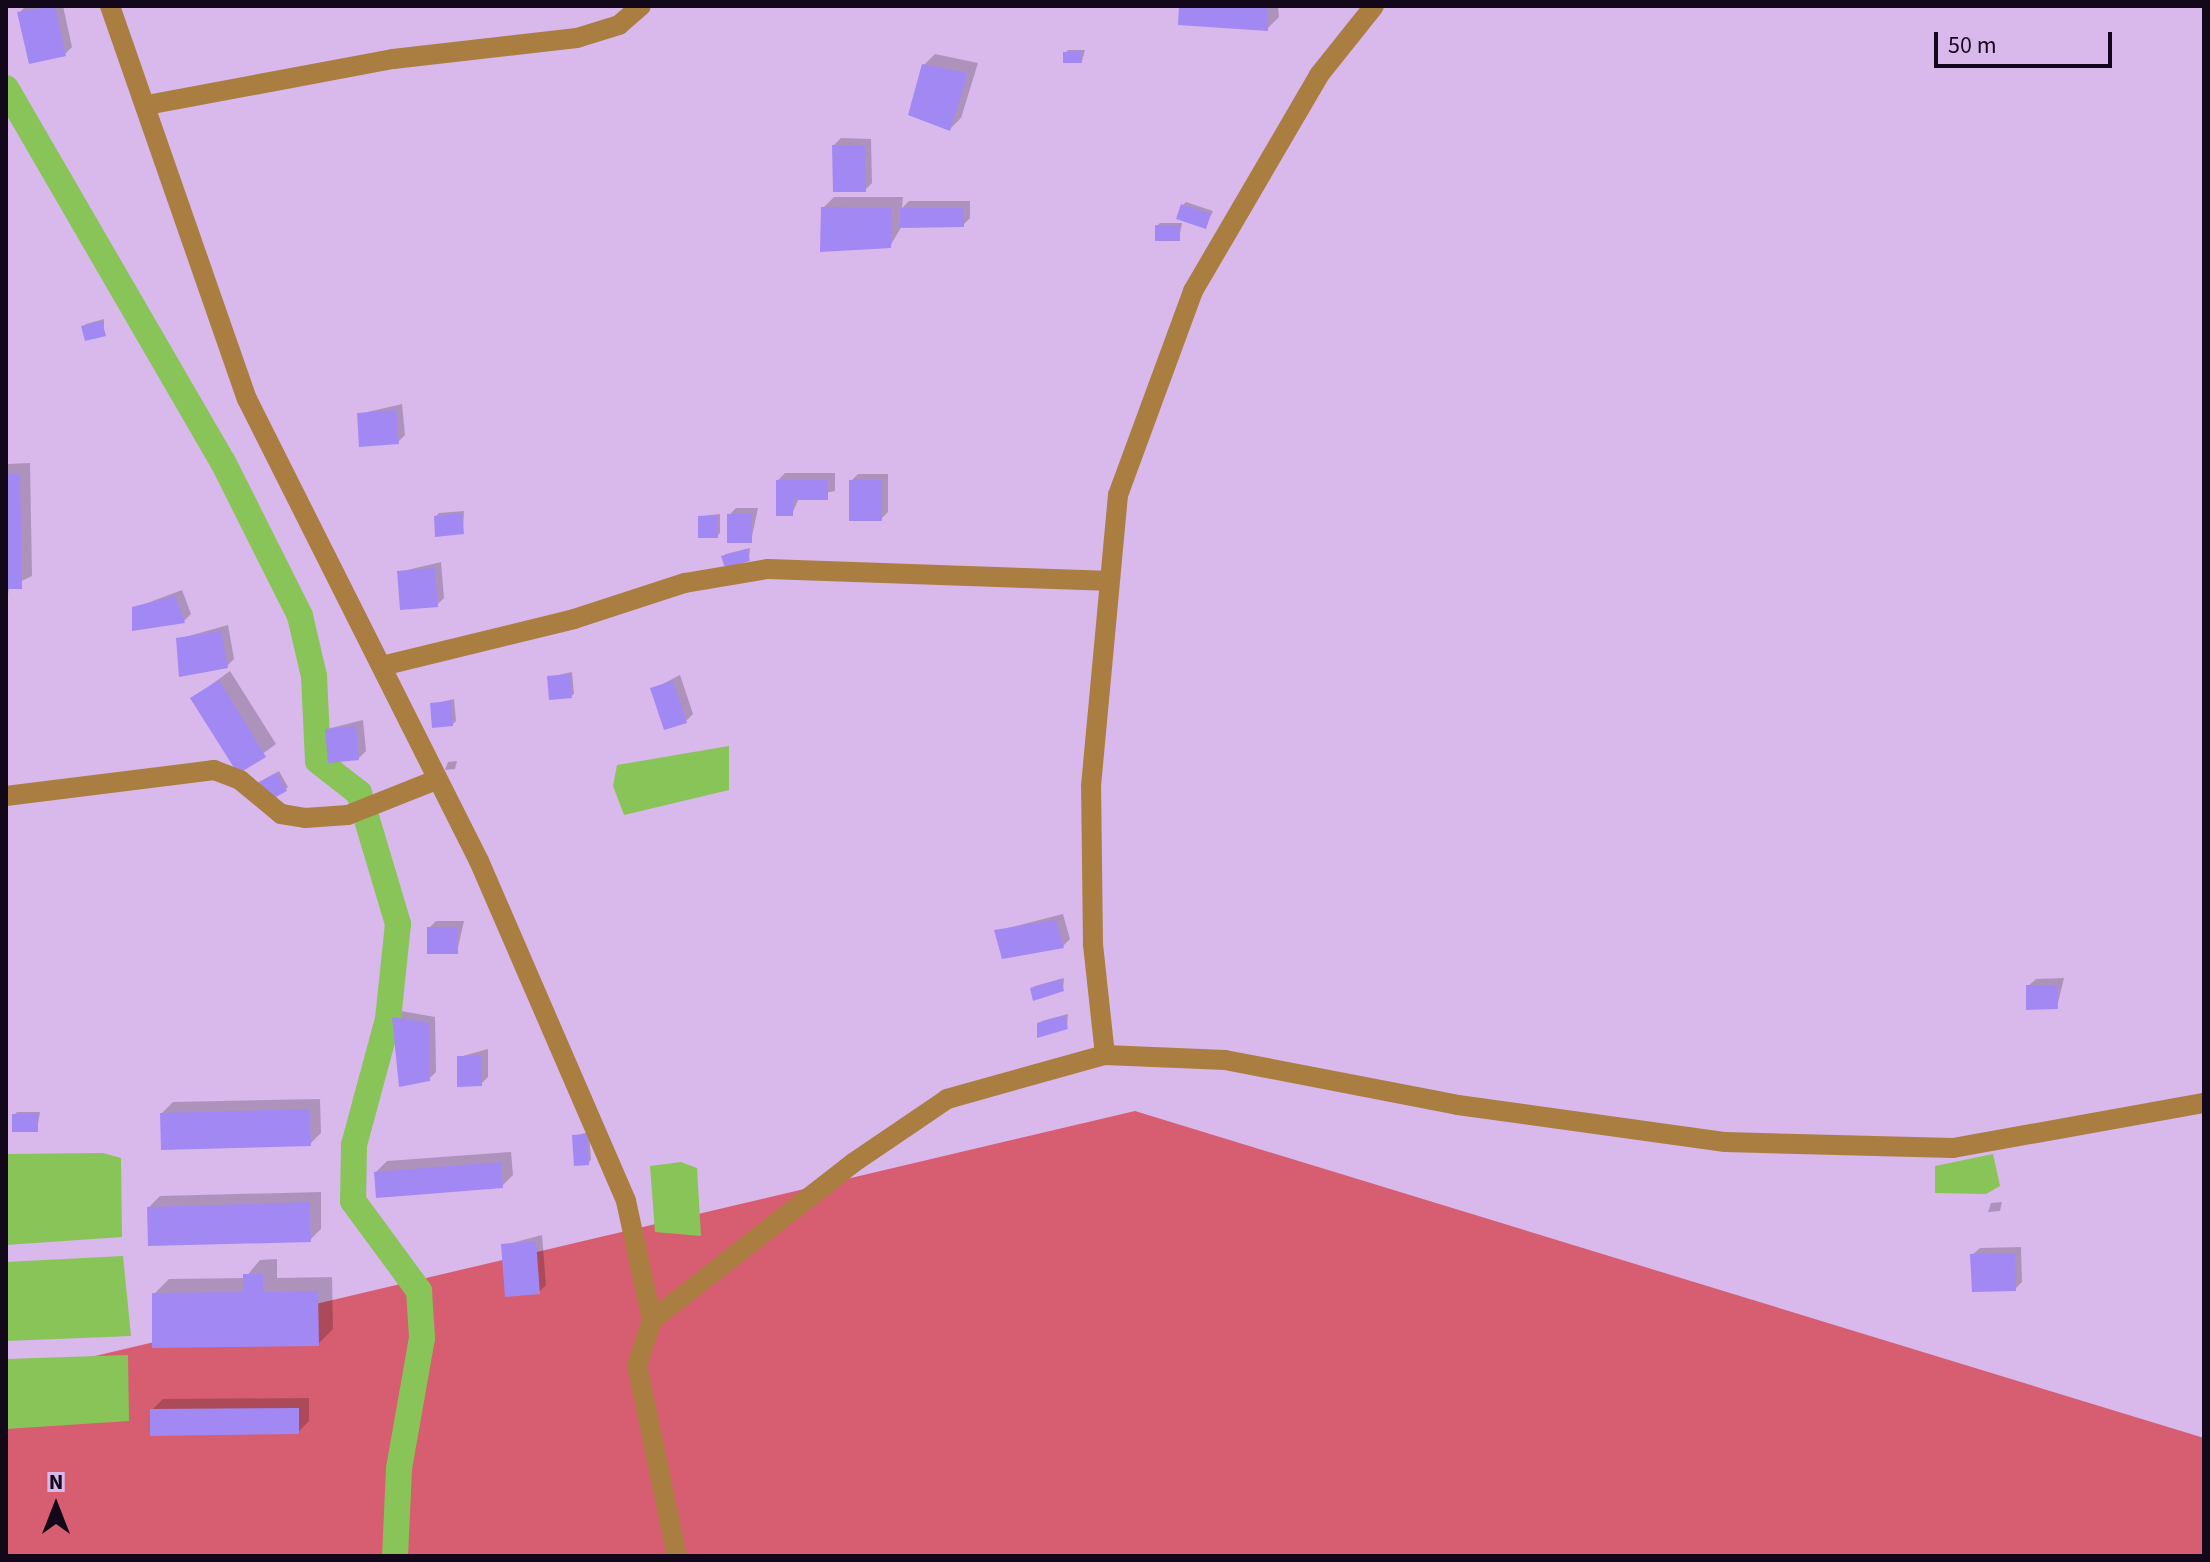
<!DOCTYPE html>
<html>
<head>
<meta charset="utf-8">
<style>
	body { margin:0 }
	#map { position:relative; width:2210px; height:1562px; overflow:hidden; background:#d9b8ec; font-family:"Source Sans 3",sans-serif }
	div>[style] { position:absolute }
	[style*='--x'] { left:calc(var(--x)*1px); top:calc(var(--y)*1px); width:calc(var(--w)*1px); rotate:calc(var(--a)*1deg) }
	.forest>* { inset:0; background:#d75d70 }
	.water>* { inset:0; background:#88c458 }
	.shadow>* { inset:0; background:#0003 }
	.canal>* { height:26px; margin:-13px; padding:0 13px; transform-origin:13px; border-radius:13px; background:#88c458 }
	.building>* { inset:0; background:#a288f3 }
	.minor>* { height:20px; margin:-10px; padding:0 10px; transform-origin:10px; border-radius:10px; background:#aa7e40 }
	span { translate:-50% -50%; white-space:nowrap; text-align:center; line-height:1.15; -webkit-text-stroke:8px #d9b8ec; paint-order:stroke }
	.frame { position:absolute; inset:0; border:8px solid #130819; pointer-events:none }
	.north { position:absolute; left:16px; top:1466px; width:80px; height:80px; -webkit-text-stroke:6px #d9b8ec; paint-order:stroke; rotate:0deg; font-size:22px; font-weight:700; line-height:32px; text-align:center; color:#130819 }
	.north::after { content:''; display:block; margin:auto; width:28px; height:36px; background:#130819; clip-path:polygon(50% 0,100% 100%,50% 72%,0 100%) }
	.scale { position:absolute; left:1934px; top:32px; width:178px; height:36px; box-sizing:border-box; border:4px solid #130819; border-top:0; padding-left:10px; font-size:24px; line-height:28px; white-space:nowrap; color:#130819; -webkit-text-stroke:6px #d9b8ec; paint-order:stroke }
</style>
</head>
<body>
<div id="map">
	<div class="forest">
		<i style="clip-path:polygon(1135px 1111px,2204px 1438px,2204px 1556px,6px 1556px,6px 1377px)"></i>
	</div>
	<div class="water">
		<i style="clip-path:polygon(729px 746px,729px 790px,624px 815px,613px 786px,617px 765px)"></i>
		<i style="clip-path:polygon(103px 1153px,121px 1158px,122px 1237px,6px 1245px,6px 1154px)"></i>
		<i style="clip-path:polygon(1993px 1154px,2000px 1186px,1986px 1194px,1935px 1193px,1935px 1166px)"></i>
		<i style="clip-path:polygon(681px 1162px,697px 1168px,701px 1236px,655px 1232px,650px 1166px)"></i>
		<i style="clip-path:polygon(123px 1256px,131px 1336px,6px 1341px,6px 1262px)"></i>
		<i style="clip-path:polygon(128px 1355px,129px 1421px,6px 1429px,6px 1359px)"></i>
	</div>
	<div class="shadow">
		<i style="clip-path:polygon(26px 6px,63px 6px,72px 47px,65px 54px,19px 13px)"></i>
		<i style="clip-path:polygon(1181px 6px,1278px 6px,1279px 17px,1268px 28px)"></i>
		<i style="clip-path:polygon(1085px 50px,1082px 61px,1065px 53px,1068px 50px)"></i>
		<i style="clip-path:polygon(935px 54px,978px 63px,961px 118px,950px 129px,924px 65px)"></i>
		<i style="clip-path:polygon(841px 138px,871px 139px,872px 183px,865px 190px,834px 145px)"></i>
		<i style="clip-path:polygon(834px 197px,903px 197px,902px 208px,909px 201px,970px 201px,970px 218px,963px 225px,902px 226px,890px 246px,823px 208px)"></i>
		<i style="clip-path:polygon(1186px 202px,1213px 211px,1205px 227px,1183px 205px)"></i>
		<i style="clip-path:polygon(1182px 223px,1179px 239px,1157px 226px,1160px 223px)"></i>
		<i style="clip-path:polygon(104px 319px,104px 334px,83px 327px,86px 324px)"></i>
		<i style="clip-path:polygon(402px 404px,405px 435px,398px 442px,359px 414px)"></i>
		<i style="clip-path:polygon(30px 463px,32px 576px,9px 587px,6px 609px,6px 464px)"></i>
		<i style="clip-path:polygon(785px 473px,835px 473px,835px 491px,799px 498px,792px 514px,778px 480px)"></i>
		<i style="clip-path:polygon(858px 474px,888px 474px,888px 512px,881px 519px,851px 481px)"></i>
		<i style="clip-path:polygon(736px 508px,758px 508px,751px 541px,729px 515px)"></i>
		<i style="clip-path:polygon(464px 511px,463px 532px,436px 516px,439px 513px)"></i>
		<i style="clip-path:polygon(720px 514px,720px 533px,717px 536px,700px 516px)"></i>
		<i style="clip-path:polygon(750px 548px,749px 559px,723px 557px,726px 554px)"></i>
		<i style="clip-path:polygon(441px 562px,444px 598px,437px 605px,399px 572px)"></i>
		<i style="clip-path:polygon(182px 590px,191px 614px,184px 621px,134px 608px)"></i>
		<i style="clip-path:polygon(228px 625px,234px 659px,227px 666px,178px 639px)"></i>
		<i style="clip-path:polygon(230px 671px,276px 744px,239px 771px,193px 698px)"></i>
		<i style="clip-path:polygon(572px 672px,574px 694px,571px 696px,549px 677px)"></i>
		<i style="clip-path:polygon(680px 675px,693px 714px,686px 721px,653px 689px)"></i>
		<i style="clip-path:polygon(454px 699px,456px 721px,453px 724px,432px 704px)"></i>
		<i style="clip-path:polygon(363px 720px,366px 751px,359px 758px,327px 729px)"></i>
		<i style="clip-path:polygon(457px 761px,455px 769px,445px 770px,448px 762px)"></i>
		<i style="clip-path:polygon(279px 771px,288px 787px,285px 790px,263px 780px)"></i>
		<i style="clip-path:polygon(1063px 914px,1070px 939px,1063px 946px,996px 931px)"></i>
		<i style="clip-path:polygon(436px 921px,464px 921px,457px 952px,429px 928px)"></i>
		<i style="clip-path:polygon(1064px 978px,1063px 989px,1032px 989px,1035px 986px)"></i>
		<i style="clip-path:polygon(2064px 978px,2057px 1007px,2028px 986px,2036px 979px)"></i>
		<i style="clip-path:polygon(401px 1011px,435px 1017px,436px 1072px,429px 1079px,394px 1018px)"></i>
		<i style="clip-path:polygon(1068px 1014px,1067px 1027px,1039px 1024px,1042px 1021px)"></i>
		<i style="clip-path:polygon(488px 1049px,488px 1077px,481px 1084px,459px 1057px)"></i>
		<i style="clip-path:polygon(320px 1099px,321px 1133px,310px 1144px,162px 1113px,173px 1102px)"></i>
		<i style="clip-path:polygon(40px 1112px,37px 1130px,14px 1115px,17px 1112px)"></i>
		<i style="clip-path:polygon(589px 1132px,591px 1160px,588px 1163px,574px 1136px)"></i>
		<i style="clip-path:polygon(511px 1152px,513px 1175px,502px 1186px,376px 1172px,387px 1161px)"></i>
		<i style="clip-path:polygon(321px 1192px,321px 1229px,310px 1240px,149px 1207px,160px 1196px)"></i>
		<i style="clip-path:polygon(2002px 1202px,2000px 1211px,1988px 1212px,1991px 1203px)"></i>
		<i style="clip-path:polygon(542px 1235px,546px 1285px,539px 1292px,504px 1245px)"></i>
		<i style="clip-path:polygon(2021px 1247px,2022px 1282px,2015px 1289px,1972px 1255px,1980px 1248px)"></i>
		<i style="clip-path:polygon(277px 1259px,277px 1278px,332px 1277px,333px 1329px,318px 1344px,154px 1294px,169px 1279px,245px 1278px,260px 1260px)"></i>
		<i style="clip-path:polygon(309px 1398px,309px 1421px,298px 1432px,152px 1410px,163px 1399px)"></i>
	</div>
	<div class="canal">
		<i style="--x:6;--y:88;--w:432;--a:59.9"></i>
		<i style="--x:223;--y:462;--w:172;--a:63.4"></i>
		<i style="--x:300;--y:616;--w:62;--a:76.9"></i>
		<i style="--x:314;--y:676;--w:85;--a:87.3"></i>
		<i style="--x:318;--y:761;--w:52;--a:38"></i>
		<i style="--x:359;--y:793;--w:137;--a:73.4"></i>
		<i style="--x:398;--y:924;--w:96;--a:96"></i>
		<i style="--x:388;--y:1019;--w:131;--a:105.1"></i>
		<i style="--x:354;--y:1145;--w:56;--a:91"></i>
		<i style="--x:353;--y:1201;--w:112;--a:53.7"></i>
		<i style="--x:419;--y:1291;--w:47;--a:86.3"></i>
		<i style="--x:422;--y:1338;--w:133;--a:100"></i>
		<i style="--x:399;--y:1469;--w:87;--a:92.6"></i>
	</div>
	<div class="building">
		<i style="clip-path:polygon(55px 6px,66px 56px,29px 64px,17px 12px)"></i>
		<i style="clip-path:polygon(1179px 6px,1267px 6px,1268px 31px,1178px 25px)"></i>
		<i style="clip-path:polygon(1063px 52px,1082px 52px,1082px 63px,1063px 63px)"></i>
		<i style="clip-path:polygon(922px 64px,968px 73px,950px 131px,908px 115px)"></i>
		<i style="clip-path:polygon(832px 145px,865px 145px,866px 192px,833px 192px)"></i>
		<i style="clip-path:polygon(1181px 204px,1211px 214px,1206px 229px,1176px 219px)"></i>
		<i style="clip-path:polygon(821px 207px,892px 208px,891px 248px,820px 252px)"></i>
		<i style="clip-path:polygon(900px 208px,964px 208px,964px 227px,900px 228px)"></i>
		<i style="clip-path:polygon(1155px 225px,1180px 225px,1180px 241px,1155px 241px)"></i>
		<i style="clip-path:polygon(102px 321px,106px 336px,85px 341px,81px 326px)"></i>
		<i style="clip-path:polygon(396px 410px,399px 444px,359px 447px,357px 413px)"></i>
		<i style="clip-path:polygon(6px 474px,20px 474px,22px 589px,6px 589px)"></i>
		<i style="clip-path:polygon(776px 480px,828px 480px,828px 500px,793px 500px,793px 516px,776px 516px)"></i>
		<i style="clip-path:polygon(849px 480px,882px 480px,882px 521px,849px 521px)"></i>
		<i style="clip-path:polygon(462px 513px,464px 534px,435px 537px,434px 516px)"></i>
		<i style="clip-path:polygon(727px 514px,752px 514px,752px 543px,727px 543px)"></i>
		<i style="clip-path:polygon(698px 516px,718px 516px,718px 538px,698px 538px)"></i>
		<i style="clip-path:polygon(747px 549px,750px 561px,725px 568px,721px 556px)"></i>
		<i style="clip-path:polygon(435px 568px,438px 607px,400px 610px,397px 571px)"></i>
		<i style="clip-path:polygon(175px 596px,185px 623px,132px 631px,132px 607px)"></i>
		<i style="clip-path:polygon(221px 631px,228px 668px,179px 677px,176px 638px)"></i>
		<i style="clip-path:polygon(570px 674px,572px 698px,549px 700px,547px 676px)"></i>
		<i style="clip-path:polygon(219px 680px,266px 757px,238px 774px,190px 698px)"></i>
		<i style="clip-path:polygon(673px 681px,687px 723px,664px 730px,650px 688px)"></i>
		<i style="clip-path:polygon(451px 701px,453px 726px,432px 728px,430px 703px)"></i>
		<i style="clip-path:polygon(356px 726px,359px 760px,328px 763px,325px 729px)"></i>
		<i style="clip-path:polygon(276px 773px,287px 791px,268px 801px,257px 783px)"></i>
		<i style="clip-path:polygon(1056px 920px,1064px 948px,1002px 959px,994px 930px)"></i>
		<i style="clip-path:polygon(427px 927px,458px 927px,458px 954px,427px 954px)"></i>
		<i style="clip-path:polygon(1061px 979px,1064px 991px,1033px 1001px,1030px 988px)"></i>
		<i style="clip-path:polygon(2026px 985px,2057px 985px,2058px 1009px,2026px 1010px)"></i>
		<i style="clip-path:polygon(1065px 1015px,1068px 1029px,1037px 1038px,1037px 1023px)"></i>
		<i style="clip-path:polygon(392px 1017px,429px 1023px,430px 1081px,399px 1087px)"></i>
		<i style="clip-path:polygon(457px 1056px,481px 1056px,482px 1086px,457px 1087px)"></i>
		<i style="clip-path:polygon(310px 1109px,311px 1146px,161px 1150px,160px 1113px)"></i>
		<i style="clip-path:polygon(12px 1114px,38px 1114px,38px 1132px,12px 1132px)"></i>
		<i style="clip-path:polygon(587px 1134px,589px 1165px,574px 1166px,572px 1135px)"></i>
		<i style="clip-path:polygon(501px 1162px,503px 1188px,376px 1198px,374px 1172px)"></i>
		<i style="clip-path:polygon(310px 1202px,311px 1242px,148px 1246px,147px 1207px)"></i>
		<i style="clip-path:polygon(536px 1241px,540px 1294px,505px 1297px,501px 1244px)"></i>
		<i style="clip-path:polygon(2015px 1253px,2016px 1291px,1972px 1292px,1970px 1254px)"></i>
		<i style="clip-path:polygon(243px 1274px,263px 1274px,263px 1292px,318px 1291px,319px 1346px,152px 1348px,152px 1293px,243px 1292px)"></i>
		<i style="clip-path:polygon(299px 1408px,299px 1434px,150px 1436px,150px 1409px)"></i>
	</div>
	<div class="minor">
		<i style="--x:110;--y:6;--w:416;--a:70.8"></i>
		<i style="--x:247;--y:399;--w:517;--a:63.34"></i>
		<i style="--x:479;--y:861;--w:370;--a:66.6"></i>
		<i style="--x:626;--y:1201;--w:122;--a:77.7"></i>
		<i style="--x:652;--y:1320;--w:47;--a:108.4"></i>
		<i style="--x:637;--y:1365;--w:195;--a:78.2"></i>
		<i style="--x:147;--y:105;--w:250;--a:-10.6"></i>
		<i style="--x:393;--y:59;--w:185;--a:-6.5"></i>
		<i style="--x:577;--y:38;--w:44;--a:-17.2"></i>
		<i style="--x:619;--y:25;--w:29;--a:-41"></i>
		<i style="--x:386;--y:665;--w:194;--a:-13.7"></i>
		<i style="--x:574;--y:619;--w:117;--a:-18"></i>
		<i style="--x:685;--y:583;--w:84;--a:-9.6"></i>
		<i style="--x:768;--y:569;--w:338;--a:2"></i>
		<i style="--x:6;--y:796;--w:210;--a:-7.1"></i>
		<i style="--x:214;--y:770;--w:28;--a:21"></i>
		<i style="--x:240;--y:780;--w:53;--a:39.7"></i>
		<i style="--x:281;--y:814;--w:24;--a:9"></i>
		<i style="--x:305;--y:818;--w:43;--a:-4"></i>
		<i style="--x:348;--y:815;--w:95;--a:-21.7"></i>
		<i style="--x:1105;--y:1055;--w:120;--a:2.4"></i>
		<i style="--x:1225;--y:1060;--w:237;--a:10.9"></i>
		<i style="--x:1458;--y:1105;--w:270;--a:7.9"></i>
		<i style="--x:1725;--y:1142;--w:228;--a:1.5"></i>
		<i style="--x:1953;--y:1148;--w:255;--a:-10.2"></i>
		<i style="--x:652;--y:1320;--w:255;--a:-38"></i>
		<i style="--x:853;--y:1163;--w:114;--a:-34.2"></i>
		<i style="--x:947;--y:1099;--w:164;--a:-15.6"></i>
		<i style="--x:1105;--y:1055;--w:112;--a:-96.2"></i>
		<i style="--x:1093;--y:944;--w:158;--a:-90.7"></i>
		<i style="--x:1091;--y:786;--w:292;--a:-84.7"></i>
		<i style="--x:1118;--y:495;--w:217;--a:-69.8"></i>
		<i style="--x:1193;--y:291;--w:250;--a:-59.7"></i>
		<i style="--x:1319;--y:75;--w:88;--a:-51.4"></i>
	</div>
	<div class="frame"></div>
	<div class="north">N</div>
	<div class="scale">50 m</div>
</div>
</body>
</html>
